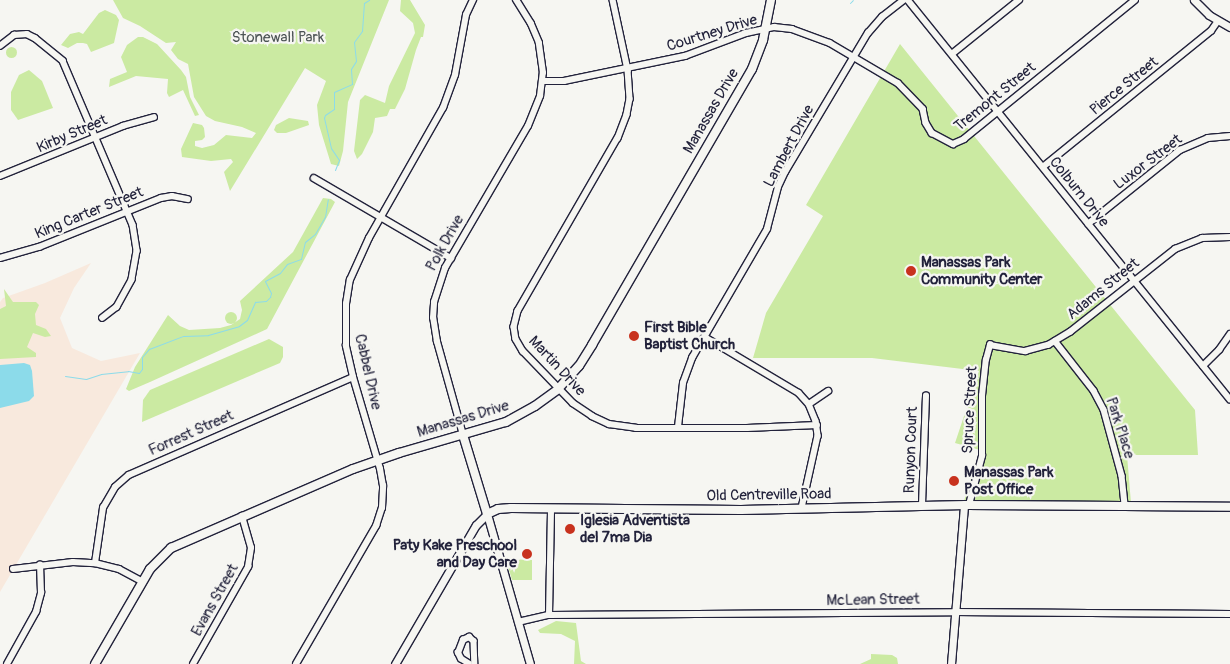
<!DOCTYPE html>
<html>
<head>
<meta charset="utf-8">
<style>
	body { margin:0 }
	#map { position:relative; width:1230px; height:664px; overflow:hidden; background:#f6f6f2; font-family:Pangolin,sans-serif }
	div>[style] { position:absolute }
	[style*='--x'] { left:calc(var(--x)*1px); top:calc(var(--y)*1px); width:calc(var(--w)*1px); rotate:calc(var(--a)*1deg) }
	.built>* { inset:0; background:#f8e9dd }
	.green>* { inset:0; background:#cbeaa2 }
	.round { border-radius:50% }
	.water>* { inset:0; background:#8cdbea }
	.stream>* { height:1px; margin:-0.5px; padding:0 0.5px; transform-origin:0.5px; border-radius:0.5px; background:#8cdbea }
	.roads { filter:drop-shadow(1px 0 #22223b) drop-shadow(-1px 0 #22223b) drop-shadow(0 1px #22223b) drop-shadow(0 -1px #22223b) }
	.minor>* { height:5.5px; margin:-2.75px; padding:0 2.75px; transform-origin:2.75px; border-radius:2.75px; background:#f6f6f2 }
	.tertiary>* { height:7px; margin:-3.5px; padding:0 3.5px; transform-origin:3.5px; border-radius:3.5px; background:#f6f6f2 }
	.secondary>* { height:8px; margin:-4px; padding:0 4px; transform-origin:4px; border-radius:4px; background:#f6f6f2 }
	.dots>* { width:14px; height:14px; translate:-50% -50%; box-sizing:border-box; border:2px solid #f6f6f2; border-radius:50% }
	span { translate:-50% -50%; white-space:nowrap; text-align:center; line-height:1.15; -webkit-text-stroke:4.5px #f6f6f2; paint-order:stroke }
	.street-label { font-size:15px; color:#22223b }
	.park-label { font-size:15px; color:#4c5455 }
	.poi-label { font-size:15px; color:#22223b; font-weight:700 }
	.left { translate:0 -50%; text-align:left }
	.right { translate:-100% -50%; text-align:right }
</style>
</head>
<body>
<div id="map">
	<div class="built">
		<i style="clip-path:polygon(91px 263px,74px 288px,60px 318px,72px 348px,101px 361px,140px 353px,0 592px,0 302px,3px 298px,45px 283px)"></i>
	</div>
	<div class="green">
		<i style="clip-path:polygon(113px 0,389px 0,348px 102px,343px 151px,339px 166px,331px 164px,319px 125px,317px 105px,326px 81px,305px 68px,230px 191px,224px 172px,233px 162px,231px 159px,211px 161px,182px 157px,181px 149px,193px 123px,202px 125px,204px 128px,205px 137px,202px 140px,195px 141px,195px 146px,202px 148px,214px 145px,226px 135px,252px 138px,256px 133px,242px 127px,215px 121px,206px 116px,194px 97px,188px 64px,178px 59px,171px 50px,176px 42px,166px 43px,140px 26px,123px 18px)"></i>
		<i style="clip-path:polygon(401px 0,410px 0,425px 25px,423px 37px,421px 37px,416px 50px,405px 89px,395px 109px,390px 109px,387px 116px,375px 118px,373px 132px,362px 154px,357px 159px,354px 151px,360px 100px,365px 95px,385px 103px,389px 86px,415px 33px,413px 23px,400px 11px)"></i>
		<i style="clip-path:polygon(105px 10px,116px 15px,119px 20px,114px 43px,91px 52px,87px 44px,83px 43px,77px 43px,68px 48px,61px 45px,70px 34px,79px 32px,83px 34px,99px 13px)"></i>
		<i style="clip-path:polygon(138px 37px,143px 37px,157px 44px,181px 70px,186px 77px,190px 97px,199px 115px,195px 116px,183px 90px,169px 97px,167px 93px,168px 79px,136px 76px,109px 87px,110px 79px,127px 72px,121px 57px,127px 45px)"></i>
		<i style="clip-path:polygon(900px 44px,1195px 410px,1198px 455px,1127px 455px,1131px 503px,964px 501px,980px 450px,955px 443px,979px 371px,872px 358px,753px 358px,766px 313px,823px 216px,806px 205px)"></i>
		<i class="round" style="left:5.5px;top:46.5px;width:11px;height:11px"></i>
		<i style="clip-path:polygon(29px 70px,42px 81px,53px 108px,18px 120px,11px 110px,11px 92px,19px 75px)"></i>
		<i style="clip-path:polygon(289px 118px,308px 121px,309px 125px,286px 133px,277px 133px,274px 130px,276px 125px)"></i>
		<i style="clip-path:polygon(323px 198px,331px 199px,335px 202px,267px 329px,150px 382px,129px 391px,126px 389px,135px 367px,168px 315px,180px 326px,189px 330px,220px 328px,231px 325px,240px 319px,242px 310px,240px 301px,293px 252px)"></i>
		<i style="clip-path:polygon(4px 289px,13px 302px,36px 302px,39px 305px,35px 314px,36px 325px,46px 329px,51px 336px,45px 337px,33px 333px,27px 347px,36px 353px,36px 357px,0 359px,0 309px,6px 306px)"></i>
		<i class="round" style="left:225px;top:312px;width:12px;height:12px"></i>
		<i style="clip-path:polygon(269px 339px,283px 347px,283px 357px,280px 363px,142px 422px,143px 400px,150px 390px)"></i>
		<i style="clip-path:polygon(506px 559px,532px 560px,532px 580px,512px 580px)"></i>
		<i style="clip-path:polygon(556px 621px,576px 623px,581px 661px,586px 664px,597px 664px,574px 664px,575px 641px,561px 634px,540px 633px,538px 630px)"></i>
		<i style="clip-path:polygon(871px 654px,892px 655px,897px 658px,898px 664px,860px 664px,871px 659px)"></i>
	</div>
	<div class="water">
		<i style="clip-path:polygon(24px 363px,30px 365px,32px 371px,34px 396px,29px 401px,0 408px,0 365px)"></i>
	</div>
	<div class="stream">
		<i style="--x:850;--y:3;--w:4;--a:-45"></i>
		<i style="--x:335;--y:170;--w:11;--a:-68"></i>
		<i style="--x:339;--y:160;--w:14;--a:-124"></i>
		<i style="--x:331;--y:148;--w:31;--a:-103"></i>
		<i style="--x:324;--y:118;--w:3;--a:-72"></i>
		<i style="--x:325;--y:115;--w:11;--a:-34"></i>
		<i style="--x:334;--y:109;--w:17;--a:-90"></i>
		<i style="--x:334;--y:92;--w:20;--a:-24"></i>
		<i style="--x:352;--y:84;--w:15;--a:-94"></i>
		<i style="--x:351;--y:69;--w:9;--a:-58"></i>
		<i style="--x:356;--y:61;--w:19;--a:-96"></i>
		<i style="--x:354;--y:42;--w:14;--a:-54"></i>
		<i style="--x:362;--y:31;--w:28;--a:-86"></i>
		<i style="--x:364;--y:3;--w:6;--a:-31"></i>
		<i style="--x:65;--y:376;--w:21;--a:8"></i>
		<i style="--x:86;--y:379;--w:16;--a:-18"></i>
		<i style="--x:101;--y:374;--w:27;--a:-6"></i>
		<i style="--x:128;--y:371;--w:11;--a:10"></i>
		<i style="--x:139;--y:373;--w:5;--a:-53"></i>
		<i style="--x:142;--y:369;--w:12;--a:-90"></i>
		<i style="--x:142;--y:357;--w:11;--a:-49"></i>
		<i style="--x:149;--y:349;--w:36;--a:-21"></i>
		<i style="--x:183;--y:336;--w:25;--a:-2"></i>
		<i style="--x:208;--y:335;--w:32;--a:-16"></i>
		<i style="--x:239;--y:326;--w:10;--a:-37"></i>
		<i style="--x:247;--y:320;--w:20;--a:-66"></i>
		<i style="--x:255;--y:302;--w:11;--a:-5"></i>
		<i style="--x:266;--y:301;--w:6;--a:-45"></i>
		<i style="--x:270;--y:297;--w:4;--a:-76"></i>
		<i style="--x:271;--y:293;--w:13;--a:-117"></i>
		<i style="--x:265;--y:281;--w:17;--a:-28"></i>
		<i style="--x:280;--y:273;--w:11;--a:-52"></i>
		<i style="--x:287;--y:264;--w:15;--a:-20"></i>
		<i style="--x:301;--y:259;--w:17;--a:-77"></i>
		<i style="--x:305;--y:242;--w:13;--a:-39"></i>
		<i style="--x:315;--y:234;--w:20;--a:-60"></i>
		<i style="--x:325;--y:217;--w:18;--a:-81"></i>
	</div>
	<div class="roads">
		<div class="minor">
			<i style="--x:613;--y:0;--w:72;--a:77.9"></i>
			<i style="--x:628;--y:70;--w:29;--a:86"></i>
			<i style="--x:630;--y:99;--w:16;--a:101"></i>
			<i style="--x:627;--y:115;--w:25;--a:111"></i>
			<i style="--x:618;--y:138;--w:200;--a:120"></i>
			<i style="--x:518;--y:311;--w:16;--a:104"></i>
			<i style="--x:514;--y:327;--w:12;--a:81"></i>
			<i style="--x:516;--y:339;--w:14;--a:60"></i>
			<i style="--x:523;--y:351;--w:72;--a:46.1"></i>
			<i style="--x:573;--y:403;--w:23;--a:34"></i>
			<i style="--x:592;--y:416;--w:19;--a:25"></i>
			<i style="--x:609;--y:424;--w:27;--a:8"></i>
			<i style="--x:636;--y:428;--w:111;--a:0"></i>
			<i style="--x:747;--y:428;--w:70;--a:-2.5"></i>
			<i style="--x:908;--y:0;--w:513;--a:51.1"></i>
			<i style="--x:0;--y:46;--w:18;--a:-38"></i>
			<i style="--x:14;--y:35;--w:13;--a:-4"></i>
			<i style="--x:27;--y:34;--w:9;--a:27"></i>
			<i style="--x:35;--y:38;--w:36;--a:39"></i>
			<i style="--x:63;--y:61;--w:178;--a:66.9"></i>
			<i style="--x:133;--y:225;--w:26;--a:81"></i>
			<i style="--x:137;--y:251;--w:29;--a:100"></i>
			<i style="--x:132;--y:280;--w:31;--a:119"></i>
			<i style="--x:117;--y:307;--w:18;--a:142"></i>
			<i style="--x:952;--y:54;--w:86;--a:-38.9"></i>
			<i style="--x:542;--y:81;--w:22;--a:0"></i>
			<i style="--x:564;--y:81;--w:124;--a:-11.7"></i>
			<i style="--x:685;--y:56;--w:65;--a:-20.7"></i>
			<i style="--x:746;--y:33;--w:29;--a:-12"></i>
			<i style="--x:774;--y:27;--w:18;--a:6"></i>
			<i style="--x:792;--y:29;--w:40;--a:20.2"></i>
			<i style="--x:830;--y:43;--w:79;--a:30.5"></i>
			<i style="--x:898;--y:83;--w:36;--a:46"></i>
			<i style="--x:923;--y:109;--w:14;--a:78"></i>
			<i style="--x:926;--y:123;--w:12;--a:59"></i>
			<i style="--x:932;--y:133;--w:24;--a:28"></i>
			<i style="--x:953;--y:144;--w:12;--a:-24"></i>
			<i style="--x:964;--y:139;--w:220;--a:-39.1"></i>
			<i style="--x:1043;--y:167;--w:216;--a:-39"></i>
			<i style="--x:1211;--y:31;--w:12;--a:-55"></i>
			<i style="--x:0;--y:176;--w:133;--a:-22.1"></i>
			<i style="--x:123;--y:126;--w:32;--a:-16"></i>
			<i style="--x:314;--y:178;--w:159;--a:30.3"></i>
			<i style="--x:1088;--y:224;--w:118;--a:-38.8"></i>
			<i style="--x:1180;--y:150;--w:30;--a:-23"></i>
			<i style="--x:1208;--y:138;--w:22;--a:-5"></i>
			<i style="--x:0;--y:258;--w:41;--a:-15.8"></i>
			<i style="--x:39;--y:247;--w:131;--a:-21.9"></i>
			<i style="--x:161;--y:198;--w:11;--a:-10"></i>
			<i style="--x:172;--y:196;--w:16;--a:11"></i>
			<i style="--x:705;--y:337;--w:109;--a:30.8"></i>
			<i style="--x:799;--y:393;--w:15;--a:48"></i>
			<i style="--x:809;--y:404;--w:18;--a:68"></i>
			<i style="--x:816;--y:421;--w:15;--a:82"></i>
			<i style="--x:818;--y:436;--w:74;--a:102.5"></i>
			<i style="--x:1055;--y:341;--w:63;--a:52"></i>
			<i style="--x:1094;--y:391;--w:21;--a:62"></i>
			<i style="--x:1104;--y:410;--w:68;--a:74.7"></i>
			<i style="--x:1122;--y:476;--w:30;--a:84"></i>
			<i style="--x:1203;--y:366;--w:23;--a:-45"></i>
			<i style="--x:1219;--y:350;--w:19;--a:-55"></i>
			<i style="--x:809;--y:404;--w:23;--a:-34"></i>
			<i style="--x:678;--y:427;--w:44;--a:-83.5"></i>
			<i style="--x:683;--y:383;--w:27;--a:-70"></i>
			<i style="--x:692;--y:358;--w:149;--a:-59.8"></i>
			<i style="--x:767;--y:229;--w:43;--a:-75.3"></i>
			<i style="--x:778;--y:187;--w:17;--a:-65"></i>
			<i style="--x:785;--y:172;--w:162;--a:-59.2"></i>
			<i style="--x:868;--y:33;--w:21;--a:-49"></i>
			<i style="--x:882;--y:17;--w:28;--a:-38"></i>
			<i style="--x:463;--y:435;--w:97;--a:-105.6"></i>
			<i style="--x:437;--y:342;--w:24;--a:-99"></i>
			<i style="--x:433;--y:318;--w:16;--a:-86"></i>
			<i style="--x:434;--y:302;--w:36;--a:-72"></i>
			<i style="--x:445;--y:268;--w:164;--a:-59.7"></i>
			<i style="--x:528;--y:126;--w:32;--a:-68"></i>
			<i style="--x:540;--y:96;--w:23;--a:-83"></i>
			<i style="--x:543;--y:73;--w:30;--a:-98"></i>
			<i style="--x:539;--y:43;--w:21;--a:-113"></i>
			<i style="--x:531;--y:24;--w:28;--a:-122"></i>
			<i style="--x:922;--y:505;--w:109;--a:-87.9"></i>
			<i style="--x:969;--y:505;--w:51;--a:-75.1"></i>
			<i style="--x:982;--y:456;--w:60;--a:-90"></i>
			<i style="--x:982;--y:396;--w:36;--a:-84"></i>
			<i style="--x:986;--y:360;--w:16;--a:-75"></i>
			<i style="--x:990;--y:345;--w:36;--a:10"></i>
			<i style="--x:1025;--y:351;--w:24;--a:-15"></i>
			<i style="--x:1048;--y:345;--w:26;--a:-31"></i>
			<i style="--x:1070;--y:332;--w:134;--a:-38.3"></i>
			<i style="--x:1175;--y:249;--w:29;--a:-22"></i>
			<i style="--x:1202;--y:238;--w:28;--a:-2"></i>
			<i style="--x:95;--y:563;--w:56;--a:-81.7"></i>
			<i style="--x:103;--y:508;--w:24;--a:-60"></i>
			<i style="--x:115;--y:487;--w:18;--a:-41"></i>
			<i style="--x:129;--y:475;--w:244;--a:-23.6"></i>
			<i style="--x:13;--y:569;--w:60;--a:-6.7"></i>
			<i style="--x:73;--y:562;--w:22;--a:3"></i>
			<i style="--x:95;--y:563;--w:25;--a:14"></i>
			<i style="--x:119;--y:569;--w:27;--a:28"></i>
			<i style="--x:549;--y:615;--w:106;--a:-88.9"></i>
			<i style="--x:518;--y:622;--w:32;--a:-13"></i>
			<i style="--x:549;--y:615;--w:406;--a:-0.4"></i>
			<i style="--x:955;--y:612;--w:275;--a:0.4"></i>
			<i style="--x:7;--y:664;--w:60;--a:-60.9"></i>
			<i style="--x:36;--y:612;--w:20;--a:-75"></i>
			<i style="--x:41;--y:593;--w:28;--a:-92"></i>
			<i style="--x:193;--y:664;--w:112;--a:-60.4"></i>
			<i style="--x:248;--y:567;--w:19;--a:-81"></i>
			<i style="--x:251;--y:548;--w:33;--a:-106"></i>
			<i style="--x:296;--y:664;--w:160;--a:-59.9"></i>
			<i style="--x:376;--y:526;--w:19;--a:-72"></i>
			<i style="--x:382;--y:508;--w:22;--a:-87"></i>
			<i style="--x:383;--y:486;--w:17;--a:-100"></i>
			<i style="--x:380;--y:469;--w:96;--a:-106.4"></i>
			<i style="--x:353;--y:377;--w:32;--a:-103"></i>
			<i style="--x:346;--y:346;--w:42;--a:-90"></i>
			<i style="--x:346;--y:304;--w:24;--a:-81"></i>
			<i style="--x:350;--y:280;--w:46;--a:-65.7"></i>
			<i style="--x:369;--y:238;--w:150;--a:-60.4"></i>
			<i style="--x:443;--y:108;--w:35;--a:-70"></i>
			<i style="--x:455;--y:75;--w:61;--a:-79.6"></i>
			<i style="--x:466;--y:15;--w:17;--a:-65"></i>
			<i style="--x:469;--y:664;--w:9;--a:-148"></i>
			<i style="--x:461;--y:659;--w:7;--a:-117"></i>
			<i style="--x:458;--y:653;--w:14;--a:-69"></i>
			<i style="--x:463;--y:640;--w:7;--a:-27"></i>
			<i style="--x:469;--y:637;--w:6;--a:39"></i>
			<i style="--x:474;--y:641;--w:23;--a:88"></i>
		</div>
		<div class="tertiary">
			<i style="--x:1194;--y:0;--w:21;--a:45"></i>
			<i style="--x:1209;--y:15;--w:24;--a:30"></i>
			<i style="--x:395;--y:664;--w:161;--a:-59.8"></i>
			<i style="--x:476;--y:525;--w:16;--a:-45"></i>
			<i style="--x:487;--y:514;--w:156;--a:74"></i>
			<i style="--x:951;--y:664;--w:160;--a:-85.3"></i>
		</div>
		<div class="secondary">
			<i style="--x:463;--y:435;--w:83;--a:73.1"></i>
			<i style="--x:487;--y:514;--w:12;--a:-24"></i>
			<i style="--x:498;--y:509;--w:13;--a:-4"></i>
			<i style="--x:511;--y:508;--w:230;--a:0.5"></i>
			<i style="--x:741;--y:510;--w:225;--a:-1.3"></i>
			<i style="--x:966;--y:505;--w:264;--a:0.4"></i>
			<i style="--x:95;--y:664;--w:110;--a:-59.9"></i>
			<i style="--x:150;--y:569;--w:30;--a:-45"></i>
			<i style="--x:171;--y:548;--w:198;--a:-23.5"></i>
			<i style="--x:353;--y:469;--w:49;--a:-19.2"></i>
			<i style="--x:399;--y:453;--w:111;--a:-16.2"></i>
			<i style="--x:506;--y:422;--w:33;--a:-29"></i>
			<i style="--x:535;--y:406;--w:29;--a:-36"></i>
			<i style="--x:558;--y:389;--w:31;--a:-48"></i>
			<i style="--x:579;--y:366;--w:25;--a:-58"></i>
			<i style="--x:592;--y:345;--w:319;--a:-59.9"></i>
			<i style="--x:752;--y:69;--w:31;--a:-69"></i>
			<i style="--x:763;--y:40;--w:41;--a:-78.7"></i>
		</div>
	</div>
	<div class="dots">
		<i style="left:911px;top:271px;background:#c8321e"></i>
		<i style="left:634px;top:336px;background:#c8321e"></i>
		<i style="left:954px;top:481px;background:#c8321e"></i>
		<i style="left:570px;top:529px;background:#c8321e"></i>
		<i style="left:527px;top:554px;background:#c8321e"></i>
	</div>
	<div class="street-label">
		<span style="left:712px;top:33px;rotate:-17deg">Courtney Drive</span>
		<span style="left:1124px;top:86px;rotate:-39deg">Pierce Street</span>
		<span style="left:995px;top:97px;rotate:-39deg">Tremont Street</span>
		<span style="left:711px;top:111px;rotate:-60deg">Manassas Drive</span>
		<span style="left:72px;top:134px;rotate:-23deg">Kirby Street</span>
		<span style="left:789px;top:146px;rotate:-62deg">Lambert Drive</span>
		<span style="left:1148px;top:162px;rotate:-37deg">Luxor Street</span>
		<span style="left:1079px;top:192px;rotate:51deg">Colburn Drive</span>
		<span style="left:89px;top:213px;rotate:-22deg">King Carter Street</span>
		<span style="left:445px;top:243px;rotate:-61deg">Polk Drive</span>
		<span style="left:1103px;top:289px;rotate:-39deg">Adams Street</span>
		<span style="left:557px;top:366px;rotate:47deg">Martin Drive</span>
		<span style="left:368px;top:372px;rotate:77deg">Cabbel Drive</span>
		<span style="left:970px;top:410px;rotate:-87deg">Spruce Street</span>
		<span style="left:463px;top:419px;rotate:-17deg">Manassas Drive</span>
		<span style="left:1120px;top:428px;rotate:72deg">Park Place</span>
		<span style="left:191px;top:433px;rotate:-24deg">Forrest Street</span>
		<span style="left:911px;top:450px;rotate:-88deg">Runyon Court</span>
		<span style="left:769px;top:495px;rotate:-1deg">Old Centreville Road</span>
		<span style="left:215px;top:600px;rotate:-61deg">Evans Street</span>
		<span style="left:873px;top:600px;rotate:-1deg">McLean Street</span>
	</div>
	<div class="park-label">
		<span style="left:278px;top:38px">Stonewall Park</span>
	</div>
	<div class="poi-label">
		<span class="left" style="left:921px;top:271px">Manassas Park<br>Community Center</span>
		<span class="left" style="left:644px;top:336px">First Bible<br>Baptist Church</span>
		<span class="left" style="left:964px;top:481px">Manassas Park<br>Post Office</span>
		<span class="left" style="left:580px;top:529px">Iglesia Adventista<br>del 7ma Dia</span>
		<span class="right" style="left:517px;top:554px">Paty Kake Preschool<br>and Day Care</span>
	</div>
</div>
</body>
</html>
